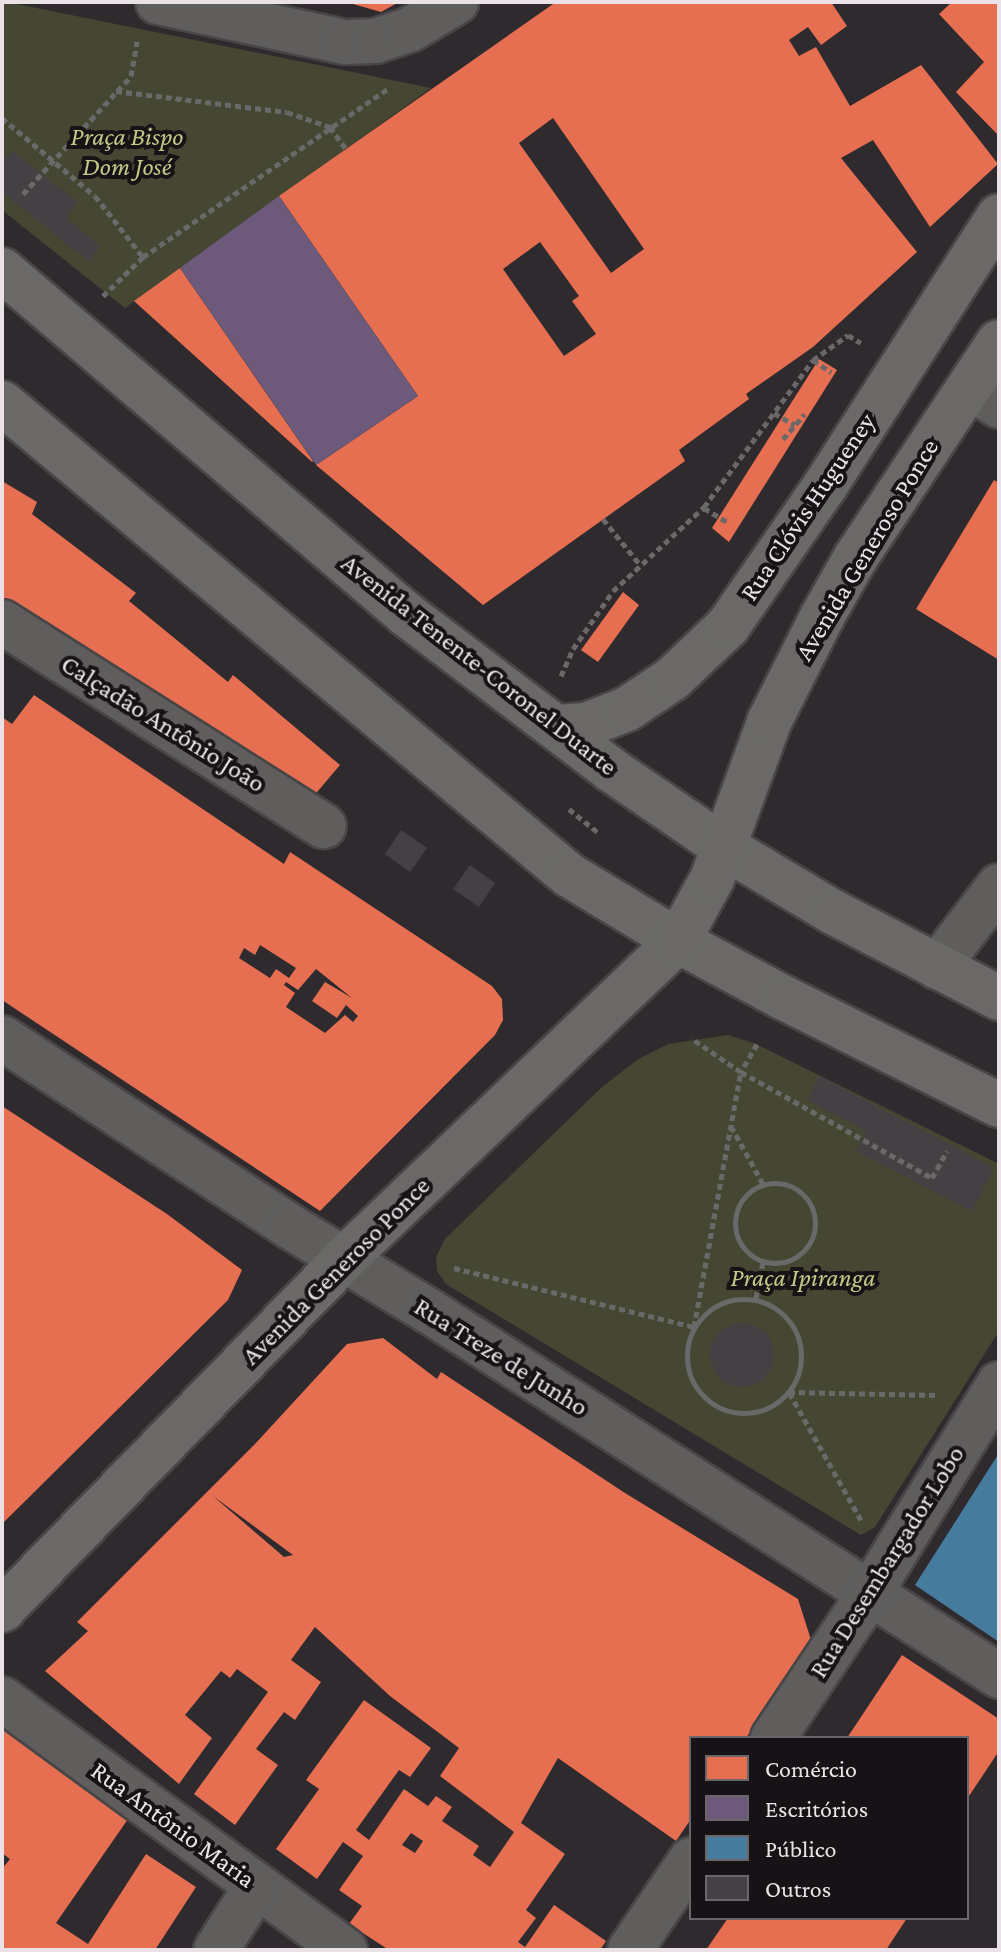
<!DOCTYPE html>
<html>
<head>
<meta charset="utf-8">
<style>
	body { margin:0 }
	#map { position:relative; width:1001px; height:1952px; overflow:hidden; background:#2f2a2e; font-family:"Crimson Pro",serif }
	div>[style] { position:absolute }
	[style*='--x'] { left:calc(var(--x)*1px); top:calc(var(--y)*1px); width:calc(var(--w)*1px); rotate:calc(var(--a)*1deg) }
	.green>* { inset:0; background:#464733 }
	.shops>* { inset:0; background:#e76f51 }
	.offices>* { inset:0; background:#6d597a }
	.public>* { inset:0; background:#457b9d }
	.building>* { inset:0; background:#454044 }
	.round { border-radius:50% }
	.path>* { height:5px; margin-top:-2.5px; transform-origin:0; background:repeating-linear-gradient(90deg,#6a696a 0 6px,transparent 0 10px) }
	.path>.ring { margin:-2.5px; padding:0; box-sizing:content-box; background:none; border:5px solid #6a696a; border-radius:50% }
	.roads { filter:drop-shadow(2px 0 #484547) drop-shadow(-2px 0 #484547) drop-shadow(0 2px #484547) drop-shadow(0 -2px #484547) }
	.minor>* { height:44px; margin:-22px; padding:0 22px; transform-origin:22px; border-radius:22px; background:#5f5e5d }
	.major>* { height:44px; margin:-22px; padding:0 22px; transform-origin:22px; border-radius:22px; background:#6a6967 }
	span { translate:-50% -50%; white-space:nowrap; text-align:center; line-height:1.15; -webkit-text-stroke:8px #171215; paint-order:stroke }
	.park-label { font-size:26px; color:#c3c886; font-style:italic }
	.street-label { font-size:26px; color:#eae2e7 }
	.frame { position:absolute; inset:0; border:4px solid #eae2e7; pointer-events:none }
	.legend { position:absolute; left:689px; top:1736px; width:280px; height:184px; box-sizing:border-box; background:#171215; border:2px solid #6b6569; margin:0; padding:10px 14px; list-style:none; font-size:24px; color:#eae2e7 }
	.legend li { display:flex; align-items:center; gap:16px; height:40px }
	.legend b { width:40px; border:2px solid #6b6569 }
</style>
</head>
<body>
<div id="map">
	<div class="green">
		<i style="clip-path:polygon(2px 2px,7px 2px,431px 88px,125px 308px,2px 210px)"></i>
		<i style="clip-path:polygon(728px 1035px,756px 1044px,999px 1164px,999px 1331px,875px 1527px,861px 1535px,446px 1284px,437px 1271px,436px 1257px,445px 1239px,602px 1087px,637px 1060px,668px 1044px)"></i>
	</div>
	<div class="shops">
		<i style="clip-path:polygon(346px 2px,399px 2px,381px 12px)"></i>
		<i style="clip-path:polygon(evenodd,556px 2px,831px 2px,847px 26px,821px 45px,808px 27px,789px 40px,799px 56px,816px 47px,850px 106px,921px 65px,998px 164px,930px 227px,873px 140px,841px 158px,917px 252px,813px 347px,746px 394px,749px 399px,679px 450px,685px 461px,483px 605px,316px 465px,418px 396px,279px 196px,556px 2px,553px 118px,644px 249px,611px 273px,519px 143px,553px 118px,556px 2px,540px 242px,579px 296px,572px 301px,596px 334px,564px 356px,503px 269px,540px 242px)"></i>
		<i style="clip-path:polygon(952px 2px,999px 2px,999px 136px,956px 92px,984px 62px,939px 14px)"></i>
		<i style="clip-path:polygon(180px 268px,313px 461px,312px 462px,134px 301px)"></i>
		<i style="clip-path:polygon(819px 359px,837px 370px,729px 542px,712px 528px)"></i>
		<i style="clip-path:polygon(994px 480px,999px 483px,999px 660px,916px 609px)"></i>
		<i style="clip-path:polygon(2px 481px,37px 502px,32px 514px,136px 593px,129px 601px,228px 682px,233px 675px,340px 765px,312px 798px,44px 621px,39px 629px,2px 604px)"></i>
		<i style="clip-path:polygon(623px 592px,639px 605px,598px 662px,581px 650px)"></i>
		<i style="clip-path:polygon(evenodd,34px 695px,284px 864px,290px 852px,492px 986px,502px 999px,503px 1020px,495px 1035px,320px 1211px,2px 1000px,2px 717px,12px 724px,34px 695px,260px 945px,296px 968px,289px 978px,276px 969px,270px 978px,239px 958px,244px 948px,255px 955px,260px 945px,34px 695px,316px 969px,352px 998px,325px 982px,312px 1001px,337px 1018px,346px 1005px,358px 1016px,353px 1022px,345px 1015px,325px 1033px,286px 1007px,295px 993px,284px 985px,286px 982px,298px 990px,316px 969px)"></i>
		<i style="clip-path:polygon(2px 1106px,167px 1214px,242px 1270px,228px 1300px,2px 1524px)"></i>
		<i style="clip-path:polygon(evenodd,383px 1338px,437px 1379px,441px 1372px,625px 1493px,798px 1599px,812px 1643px,746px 1738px,691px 1738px,691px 1819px,676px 1841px,558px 1758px,521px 1823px,565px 1854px,526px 1910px,536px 1918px,518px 1942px,525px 1947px,554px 1905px,606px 1941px,600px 1950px,389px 1950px,349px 1924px,362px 1906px,339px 1890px,363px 1856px,343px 1842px,317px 1879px,276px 1849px,319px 1789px,306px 1780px,364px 1700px,431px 1748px,410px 1777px,399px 1770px,356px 1830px,369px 1840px,404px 1789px,428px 1806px,436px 1796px,452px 1807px,442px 1821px,479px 1846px,473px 1855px,490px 1867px,514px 1832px,440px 1776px,459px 1748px,390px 1696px,315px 1627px,291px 1660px,321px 1682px,295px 1720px,284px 1712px,256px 1749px,278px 1765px,235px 1825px,194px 1794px,268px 1692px,237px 1669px,230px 1678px,221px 1671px,185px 1715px,212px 1738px,179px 1784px,45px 1671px,88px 1631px,77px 1622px,255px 1444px,347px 1344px,383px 1338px,213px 1496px,293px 1555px,284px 1557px,213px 1496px,383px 1338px,411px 1833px,423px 1841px,415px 1853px,402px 1845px,411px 1833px)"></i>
		<i style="clip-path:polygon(902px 1655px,999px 1719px,999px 1751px,967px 1799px,967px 1738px,847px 1738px)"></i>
		<i style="clip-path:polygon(8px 1728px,128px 1819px,56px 1923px,88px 1944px,146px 1854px,196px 1887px,155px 1950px,2px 1950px,2px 1869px,10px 1859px,2px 1853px,2px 1729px)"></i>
		<i style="clip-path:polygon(728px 1918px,907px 1918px,886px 1950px,706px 1950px)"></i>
	</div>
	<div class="offices">
		<i style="clip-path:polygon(279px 196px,418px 396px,316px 465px,180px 268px)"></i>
	</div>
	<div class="public">
		<i style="clip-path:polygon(999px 1453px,999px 1642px,915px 1585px)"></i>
	</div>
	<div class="building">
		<i style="clip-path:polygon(13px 151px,77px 202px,66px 218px,100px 246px,89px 262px,2px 192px,2px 161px)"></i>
		<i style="clip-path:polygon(401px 830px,427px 848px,410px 872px,385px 854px)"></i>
		<i style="clip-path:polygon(470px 865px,495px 883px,479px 907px,453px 889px)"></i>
		<i style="clip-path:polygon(819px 1076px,994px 1168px,972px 1211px,856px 1151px,867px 1131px,807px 1100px)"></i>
		<i class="round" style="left:710px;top:1323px;width:64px;height:64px"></i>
	</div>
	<div class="path">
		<i style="--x:116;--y:91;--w:172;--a:7"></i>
		<i style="--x:287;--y:112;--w:46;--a:19.2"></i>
		<i style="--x:330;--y:127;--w:27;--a:54"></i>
		<i style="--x:2;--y:118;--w:121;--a:40"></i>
		<i style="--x:95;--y:196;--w:78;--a:51.8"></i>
		<i style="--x:143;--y:257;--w:56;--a:135.7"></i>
		<i style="--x:23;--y:194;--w:160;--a:-47.5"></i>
		<i style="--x:131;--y:76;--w:35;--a:-80"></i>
		<i style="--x:143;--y:257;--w:298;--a:-34.5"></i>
		<i style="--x:813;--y:360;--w:43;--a:-35.5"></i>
		<i style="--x:848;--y:335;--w:15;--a:32"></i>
		<i style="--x:774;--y:413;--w:24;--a:30"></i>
		<i style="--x:783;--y:439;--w:33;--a:-49"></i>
		<i style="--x:704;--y:508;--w:27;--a:31"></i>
		<i style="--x:603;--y:519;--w:60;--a:51"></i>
		<i style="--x:561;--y:676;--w:30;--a:-66"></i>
		<i style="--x:573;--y:649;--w:70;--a:-55.4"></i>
		<i style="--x:613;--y:591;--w:124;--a:-42.7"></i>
		<i style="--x:704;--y:507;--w:183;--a:-53.4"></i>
		<i style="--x:813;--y:360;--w:22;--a:34"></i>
		<i style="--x:569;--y:809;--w:38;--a:39"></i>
		<i style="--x:757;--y:1044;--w:32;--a:120"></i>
		<i style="--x:741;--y:1072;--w:218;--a:29"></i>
		<i style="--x:932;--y:1178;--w:31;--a:-61"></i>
		<i style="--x:731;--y:1126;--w:66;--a:61.1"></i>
		<i class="ring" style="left:735px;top:1183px;width:75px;height:75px"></i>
		<i style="--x:454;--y:1268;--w:247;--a:13.8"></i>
		<i style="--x:694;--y:1327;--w:259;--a:-79.6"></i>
		<i style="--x:741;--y:1072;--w:60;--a:-145.8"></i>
		<i style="--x:756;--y:1298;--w:38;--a:-79"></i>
		<i class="ring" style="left:687px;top:1299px;width:109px;height:109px"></i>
		<i style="--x:861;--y:1520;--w:147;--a:-119.4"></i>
		<i style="--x:789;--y:1392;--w:147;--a:1.2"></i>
	</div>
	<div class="roads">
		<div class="minor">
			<i style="--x:158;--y:2;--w:191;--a:12.1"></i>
			<i style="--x:345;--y:42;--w:30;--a:-2"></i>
			<i style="--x:375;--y:41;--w:36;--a:-18"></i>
			<i style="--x:409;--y:30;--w:55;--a:-30.8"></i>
			<i style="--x:970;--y:387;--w:35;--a:33"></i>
			<i style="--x:2;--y:622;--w:381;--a:32.4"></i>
			<i style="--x:937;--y:967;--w:102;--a:-52.6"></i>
			<i style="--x:2;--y:1038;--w:343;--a:33.2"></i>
			<i style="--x:289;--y:1226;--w:164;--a:31.3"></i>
			<i style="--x:429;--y:1311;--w:677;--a:32.63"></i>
			<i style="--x:2;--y:1699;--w:425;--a:36.2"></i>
			<i style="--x:773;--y:1738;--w:174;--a:-56.2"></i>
			<i style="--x:870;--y:1593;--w:246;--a:-58.3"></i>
			<i style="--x:216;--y:1950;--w:76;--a:-57.4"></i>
			<i style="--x:630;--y:1950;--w:109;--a:-55.9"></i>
		</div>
		<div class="major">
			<i style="--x:2;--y:270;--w:531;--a:40.41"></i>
			<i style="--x:406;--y:614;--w:256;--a:37.2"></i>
			<i style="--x:610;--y:769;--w:138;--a:34.4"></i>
			<i style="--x:724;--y:847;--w:127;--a:30.8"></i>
			<i style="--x:833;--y:912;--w:187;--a:27.4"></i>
			<i style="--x:2;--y:403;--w:738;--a:39.78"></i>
			<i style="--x:569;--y:875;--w:127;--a:31.2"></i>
			<i style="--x:678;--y:941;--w:120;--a:28.3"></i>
			<i style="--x:784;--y:998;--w:240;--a:26.5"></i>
			<i style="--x:556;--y:727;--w:30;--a:-4"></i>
			<i style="--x:586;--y:725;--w:44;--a:-21.3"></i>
			<i style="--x:627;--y:709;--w:54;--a:-33.7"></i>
			<i style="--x:672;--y:679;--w:77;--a:-43.4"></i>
			<i style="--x:728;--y:626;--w:170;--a:-55.3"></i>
			<i style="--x:825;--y:486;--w:321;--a:-57.2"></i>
			<i style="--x:2;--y:1610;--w:489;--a:-45.7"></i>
			<i style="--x:343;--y:1260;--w:463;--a:-43.6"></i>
			<i style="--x:678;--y:941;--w:71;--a:-61.3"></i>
			<i style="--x:712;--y:879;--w:167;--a:-70"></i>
			<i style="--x:769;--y:722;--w:118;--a:-63.2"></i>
			<i style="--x:822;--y:617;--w:69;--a:-60.5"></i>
			<i style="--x:856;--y:557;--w:258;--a:-56.4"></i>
		</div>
	</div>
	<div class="park-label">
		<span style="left:127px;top:152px">Praça Bispo<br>Dom José</span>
		<span style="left:803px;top:1278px">Praça Ipiranga</span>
	</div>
	<div class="street-label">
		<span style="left:808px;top:507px;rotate:-56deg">Rua Clóvis Hugueney</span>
		<span style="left:867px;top:550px;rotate:-59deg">Avenida Generoso Ponce</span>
		<span style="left:479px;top:665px;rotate:38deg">Avenida Tenente-Coronel Duarte</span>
		<span style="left:163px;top:724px;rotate:32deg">Calçadão Antônio João</span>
		<span style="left:336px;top:1271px;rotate:-45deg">Avenida Generoso Ponce</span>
		<span style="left:501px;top:1357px;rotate:32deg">Rua Treze de Junho</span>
		<span style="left:887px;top:1562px;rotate:-58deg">Rua Desembargador Lobo</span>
		<span style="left:173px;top:1825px;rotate:36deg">Rua Antônio Maria</span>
	</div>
	<div class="frame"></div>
	<ul class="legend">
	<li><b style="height:22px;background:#e76f51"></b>Comércio</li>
	<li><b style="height:22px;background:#6d597a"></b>Escritórios</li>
	<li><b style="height:22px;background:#457b9d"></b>Público</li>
	<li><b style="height:22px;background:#454044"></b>Outros</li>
	</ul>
</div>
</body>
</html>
